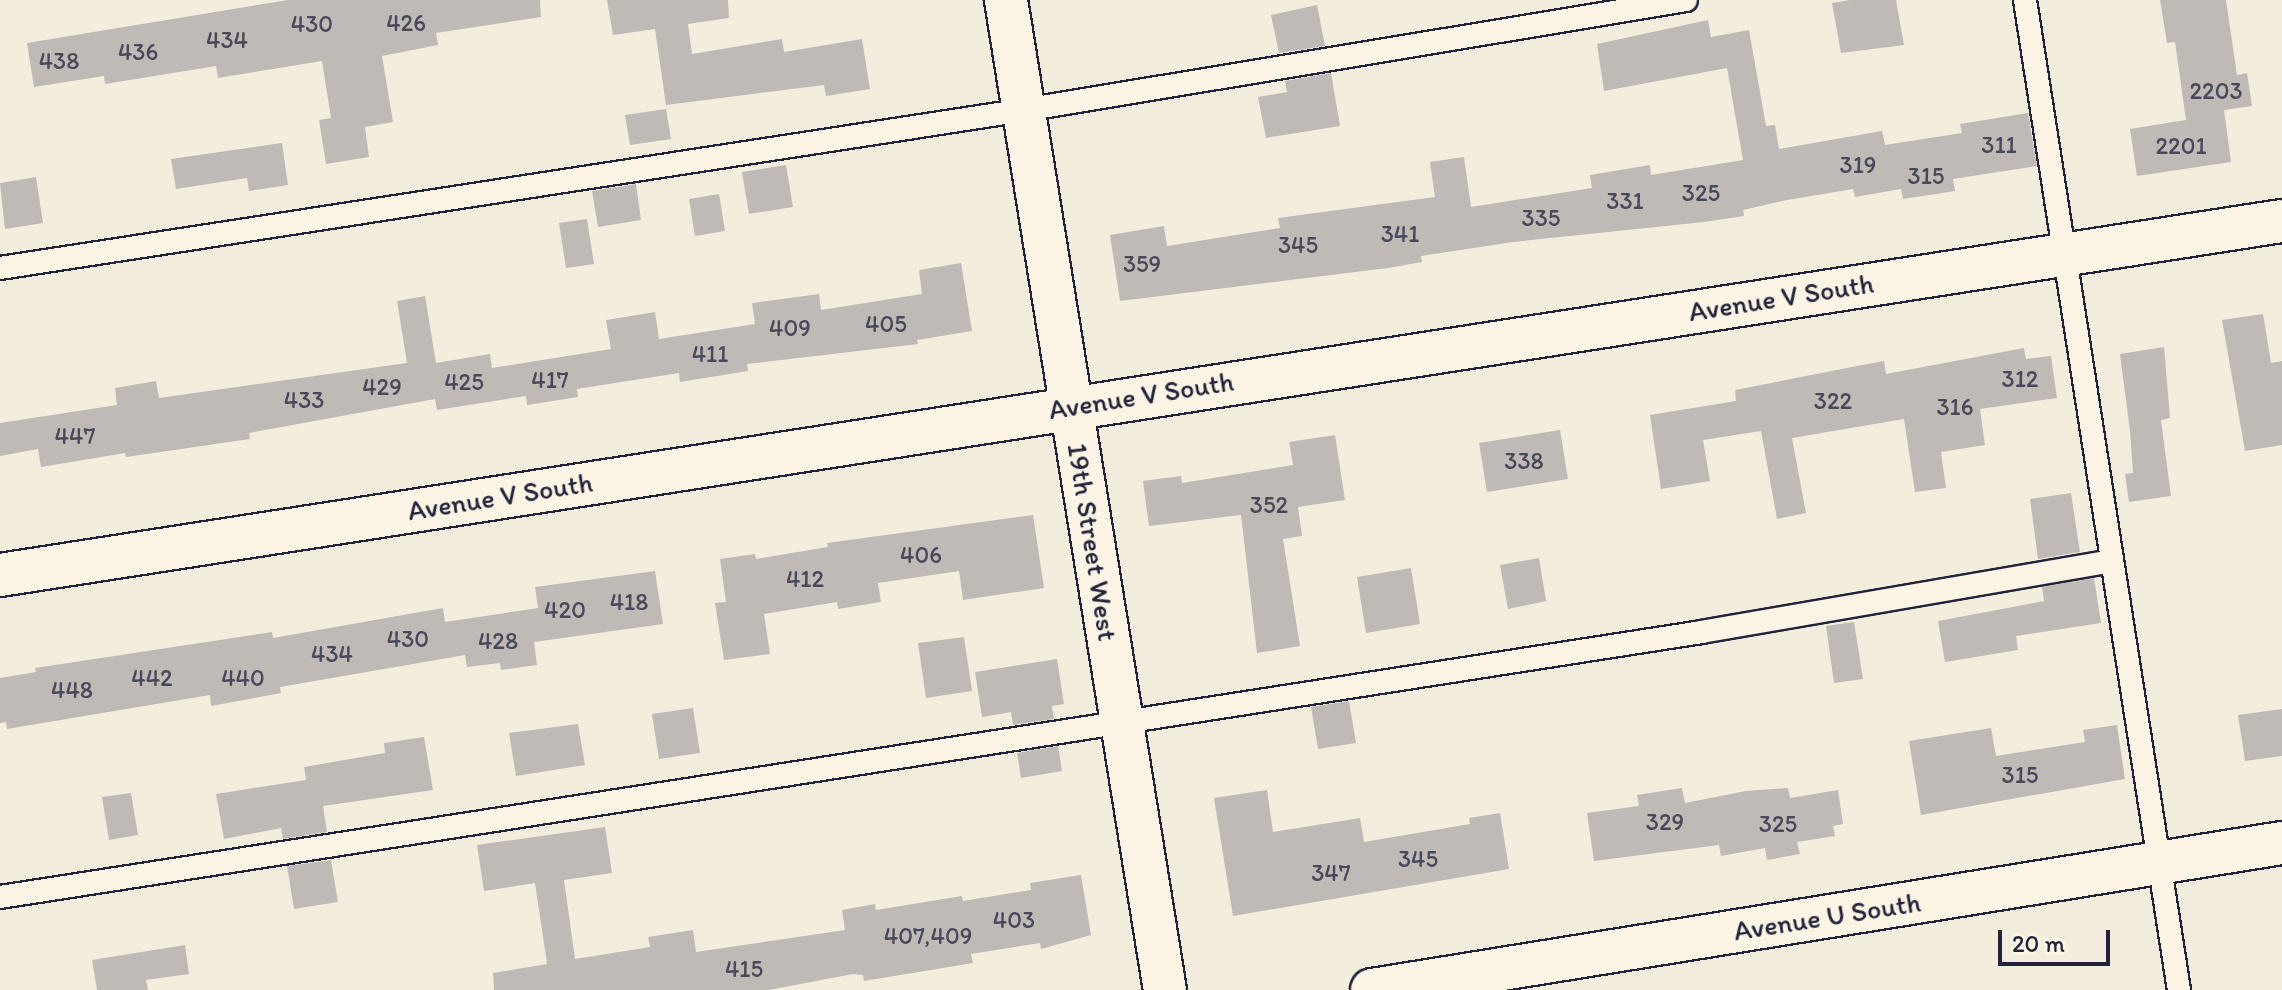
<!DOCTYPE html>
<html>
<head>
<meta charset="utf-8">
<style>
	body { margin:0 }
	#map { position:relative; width:2282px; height:990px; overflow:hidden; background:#f3edde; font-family:Itim,sans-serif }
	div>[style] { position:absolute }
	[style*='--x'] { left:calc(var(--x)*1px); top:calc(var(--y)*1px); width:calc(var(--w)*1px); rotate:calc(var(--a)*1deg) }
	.building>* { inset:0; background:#bfbab6 }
	.roads { filter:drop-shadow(2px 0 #22223b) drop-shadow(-2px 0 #22223b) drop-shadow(0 2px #22223b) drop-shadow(0 -2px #22223b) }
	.service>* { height:22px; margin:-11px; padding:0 11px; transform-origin:11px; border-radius:11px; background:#fcf5e5 }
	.minor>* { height:42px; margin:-21px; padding:0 21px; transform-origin:21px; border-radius:21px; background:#fcf5e5 }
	span { translate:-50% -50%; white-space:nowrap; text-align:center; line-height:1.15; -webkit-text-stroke:6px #fcf5e5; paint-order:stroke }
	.number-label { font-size:24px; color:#49485a }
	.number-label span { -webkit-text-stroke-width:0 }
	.street-label { font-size:28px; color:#22223b }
	.scale { position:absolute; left:1998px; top:930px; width:112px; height:36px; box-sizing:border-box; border:4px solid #22223b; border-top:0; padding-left:10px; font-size:24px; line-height:28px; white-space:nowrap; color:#22223b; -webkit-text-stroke:6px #fcf5e5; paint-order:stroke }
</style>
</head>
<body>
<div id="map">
	<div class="building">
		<i style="clip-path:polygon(288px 0,540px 0,541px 17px,436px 33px,438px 45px,382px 56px,393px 122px,365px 127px,369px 157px,326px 164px,319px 120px,331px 118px,322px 61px,218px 78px,216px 66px,105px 84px,104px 76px,34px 87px,27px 43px)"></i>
		<i style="clip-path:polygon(607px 0,728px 0,729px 18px,688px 24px,692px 54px,782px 39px,784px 52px,862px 39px,870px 89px,826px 96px,824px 85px,666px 105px,655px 29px,613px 35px)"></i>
		<i style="clip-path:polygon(1850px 0,1896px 0,1904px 45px,1841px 53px,1832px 3px)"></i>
		<i style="clip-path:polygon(2160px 0,2226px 0,2237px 75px,2247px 73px,2252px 106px,2224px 110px,2231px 162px,2137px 176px,2130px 129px,2186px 120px,2175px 42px,2167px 43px)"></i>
		<i style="clip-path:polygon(1317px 5px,1325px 46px,1279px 53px,1271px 15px)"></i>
		<i style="clip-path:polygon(1708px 20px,1711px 37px,1749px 30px,1766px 126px,1775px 125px,1779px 149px,1882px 131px,1885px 145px,1962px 133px,1960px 124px,2028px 113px,2037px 166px,1953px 179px,1955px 191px,1903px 199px,1901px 189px,1855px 197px,1853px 189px,1787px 200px,1743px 210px,1744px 216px,1704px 222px,1513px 242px,1421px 256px,1422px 262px,1388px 268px,1120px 301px,1110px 235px,1164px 226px,1167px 246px,1280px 228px,1278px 218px,1435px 197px,1430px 162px,1464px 157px,1471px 207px,1592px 188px,1590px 175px,1650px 165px,1651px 175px,1743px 160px,1727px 68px,1604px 91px,1597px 44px)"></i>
		<i style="clip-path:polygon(1331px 73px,1340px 126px,1266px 138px,1258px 97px,1287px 92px,1285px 81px)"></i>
		<i style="clip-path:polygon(666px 109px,671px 139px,630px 145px,625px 115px)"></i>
		<i style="clip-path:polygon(282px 143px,288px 185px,249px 191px,247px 178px,176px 189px,171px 159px)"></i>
		<i style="clip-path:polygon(786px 165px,793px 207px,749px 214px,742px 172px)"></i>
		<i style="clip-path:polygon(36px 177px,43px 223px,5px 229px,0 183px)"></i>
		<i style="clip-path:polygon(636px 184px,641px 220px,598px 227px,592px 191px)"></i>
		<i style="clip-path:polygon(719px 194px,725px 231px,695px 236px,689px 199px)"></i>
		<i style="clip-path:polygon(587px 219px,594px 264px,566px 268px,559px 223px)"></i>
		<i style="clip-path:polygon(961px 263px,972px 331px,917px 340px,918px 344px,747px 364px,748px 371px,680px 382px,679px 373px,577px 389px,578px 397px,527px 405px,526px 396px,437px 410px,435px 399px,249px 433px,250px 439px,126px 457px,125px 453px,41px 467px,38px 449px,0 456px,0 423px,117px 405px,115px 388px,156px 381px,159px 398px,407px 363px,397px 301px,425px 296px,436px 363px,490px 354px,492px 368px,611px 349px,606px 320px,655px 312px,659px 339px,755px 324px,752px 303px,819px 294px,821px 310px,922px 294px,919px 270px)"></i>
		<i style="clip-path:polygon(2263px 314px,2271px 363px,2282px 361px,2282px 445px,2245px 451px,2222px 320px)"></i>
		<i style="clip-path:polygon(2164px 347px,2170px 418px,2161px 420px,2171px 496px,2129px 502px,2125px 474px,2133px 473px,2130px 431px,2120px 354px)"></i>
		<i style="clip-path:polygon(2024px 348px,2026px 359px,2051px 356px,2057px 398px,1980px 409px,1985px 445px,1941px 452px,1946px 488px,1915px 492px,1904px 419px,1792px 438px,1806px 513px,1777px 519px,1761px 431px,1703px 440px,1710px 481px,1661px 489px,1650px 415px,1736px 401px,1735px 390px,1852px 367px,1884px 361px,1886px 374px)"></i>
		<i style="clip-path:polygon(1560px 430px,1568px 479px,1487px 492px,1479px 443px)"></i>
		<i style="clip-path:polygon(1335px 435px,1345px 500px,1298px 507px,1302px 536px,1283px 539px,1300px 646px,1257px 653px,1241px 515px,1149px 526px,1143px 481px,1181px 476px,1182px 483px,1293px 465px,1289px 442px)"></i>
		<i style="clip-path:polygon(2071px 493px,2080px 552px,2038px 559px,2030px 499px)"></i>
		<i style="clip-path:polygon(1033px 515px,1044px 588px,963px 600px,959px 571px,878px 583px,881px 602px,838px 609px,837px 602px,764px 614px,770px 654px,724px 660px,715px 603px,726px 602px,720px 559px,755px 554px,756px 559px,828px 547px,827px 543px)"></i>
		<i style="clip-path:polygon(1539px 558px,1546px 601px,1508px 609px,1500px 565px)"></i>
		<i style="clip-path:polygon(1411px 568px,1420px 624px,1366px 633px,1357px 577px)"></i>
		<i style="clip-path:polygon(655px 571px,663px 624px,534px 642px,537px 665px,501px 670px,500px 663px,467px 667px,465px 655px,280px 687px,281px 693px,211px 706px,210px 695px,7px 729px,6px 722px,0 723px,0 678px,36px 672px,35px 668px,272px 632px,273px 638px,443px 608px,445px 622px,538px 608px,535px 587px)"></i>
		<i style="clip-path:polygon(2094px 578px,2101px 623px,2016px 636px,2018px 650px,1945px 662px,1938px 621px,2044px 601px,2042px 587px)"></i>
		<i style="clip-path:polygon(1854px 622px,1863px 679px,1834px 683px,1826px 626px)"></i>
		<i style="clip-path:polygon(964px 637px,972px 691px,926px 698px,918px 643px)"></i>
		<i style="clip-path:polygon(1057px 659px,1064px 704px,1052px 706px,1054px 719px,1013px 725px,1011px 712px,982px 717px,975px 672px)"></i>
		<i style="clip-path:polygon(1349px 701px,1356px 743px,1318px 749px,1311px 707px)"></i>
		<i style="clip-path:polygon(693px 708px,700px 753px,659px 759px,652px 714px)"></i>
		<i style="clip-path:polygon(2282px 709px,2282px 756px,2245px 761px,2238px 715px)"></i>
		<i style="clip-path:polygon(578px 724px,585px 765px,516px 776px,509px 733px)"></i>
		<i style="clip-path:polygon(2117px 725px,2125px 779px,1921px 815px,1909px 741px,1991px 728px,1996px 756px,2085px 742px,2083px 730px)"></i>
		<i style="clip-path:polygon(424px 737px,433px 790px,323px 806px,327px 832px,283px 839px,281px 828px,224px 839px,216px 794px,306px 780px,304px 767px,385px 753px,384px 743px)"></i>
		<i style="clip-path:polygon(1058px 746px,1062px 771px,1021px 778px,1017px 753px)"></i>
		<i style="clip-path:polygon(1682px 788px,1685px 803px,1746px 791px,1788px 788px,1790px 798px,1838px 790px,1843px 824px,1833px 826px,1835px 836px,1797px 842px,1800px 854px,1767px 860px,1765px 848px,1721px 856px,1719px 845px,1594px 861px,1587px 813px,1639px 806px,1637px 795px)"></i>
		<i style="clip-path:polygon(1267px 790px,1273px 832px,1360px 818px,1364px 842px,1470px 824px,1469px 818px,1500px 813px,1509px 869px,1233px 916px,1214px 798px)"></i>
		<i style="clip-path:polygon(131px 793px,138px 835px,109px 840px,102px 797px)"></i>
		<i style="clip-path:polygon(605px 827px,612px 873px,564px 880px,575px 959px,650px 947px,648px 937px,693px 930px,696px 952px,845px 930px,842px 910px,875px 904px,876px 910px,962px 896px,963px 901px,1031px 890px,1030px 883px,1081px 875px,1091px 935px,1041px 949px,1040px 943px,971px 954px,973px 963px,864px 981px,863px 975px,853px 974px,769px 990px,494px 990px,493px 973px,547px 964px,535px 883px,484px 891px,477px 845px)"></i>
		<i style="clip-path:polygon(331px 860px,338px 902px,294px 909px,287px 866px)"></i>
		<i style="clip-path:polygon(185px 945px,189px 974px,146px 980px,148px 990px,97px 990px,92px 960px)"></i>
	</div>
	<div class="roads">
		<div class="service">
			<i style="--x:2025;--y:0;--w:1002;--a:81.16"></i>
			<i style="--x:0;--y:268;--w:1036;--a:-8.77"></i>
			<i style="--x:1024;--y:110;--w:671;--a:-9.43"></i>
			<i style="--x:0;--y:897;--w:1722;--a:-8.85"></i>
			<i style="--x:1701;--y:632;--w:416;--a:-9.8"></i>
		</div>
		<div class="minor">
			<i style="--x:1006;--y:0;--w:1003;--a:80.88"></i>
			<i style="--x:0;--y:575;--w:2309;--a:-8.82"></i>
			<i style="--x:1372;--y:990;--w:922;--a:-9.18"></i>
		</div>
	</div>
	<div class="number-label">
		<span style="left:406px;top:23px">426</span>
		<span style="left:312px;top:24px">430</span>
		<span style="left:227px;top:40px">434</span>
		<span style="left:138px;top:52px">436</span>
		<span style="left:59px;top:61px">438</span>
		<span style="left:2216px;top:91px">2203</span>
		<span style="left:1999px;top:145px">311</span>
		<span style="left:2181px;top:146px">2201</span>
		<span style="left:1858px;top:165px">319</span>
		<span style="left:1926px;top:176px">315</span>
		<span style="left:1701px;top:193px">325</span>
		<span style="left:1625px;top:201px">331</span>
		<span style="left:1541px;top:218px">335</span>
		<span style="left:1400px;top:234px">341</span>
		<span style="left:1298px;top:245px">345</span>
		<span style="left:1142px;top:264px">359</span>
		<span style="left:886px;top:324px">405</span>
		<span style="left:790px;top:328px">409</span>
		<span style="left:710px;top:354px">411</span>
		<span style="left:2020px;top:379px">312</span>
		<span style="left:550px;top:380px">417</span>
		<span style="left:464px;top:382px">425</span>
		<span style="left:382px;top:387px">429</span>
		<span style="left:304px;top:400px">433</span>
		<span style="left:1833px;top:401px">322</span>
		<span style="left:1955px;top:407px">316</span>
		<span style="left:75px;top:436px">447</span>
		<span style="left:1524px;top:461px">338</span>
		<span style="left:1269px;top:505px">352</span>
		<span style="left:921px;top:555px">406</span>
		<span style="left:805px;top:579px">412</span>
		<span style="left:629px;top:602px">418</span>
		<span style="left:565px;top:610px">420</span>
		<span style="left:408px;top:639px">430</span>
		<span style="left:498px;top:641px">428</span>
		<span style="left:332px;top:654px">434</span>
		<span style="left:152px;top:678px">442</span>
		<span style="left:243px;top:678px">440</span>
		<span style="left:72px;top:690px">448</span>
		<span style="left:2020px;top:775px">315</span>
		<span style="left:1665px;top:822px">329</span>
		<span style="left:1778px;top:824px">325</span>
		<span style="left:1418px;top:859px">345</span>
		<span style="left:1331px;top:873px">347</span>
		<span style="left:1014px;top:920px">403</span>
		<span style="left:928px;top:936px">407,409</span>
		<span style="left:744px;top:969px">415</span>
	</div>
	<div class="street-label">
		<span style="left:1781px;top:297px;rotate:-9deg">Avenue V South</span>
		<span style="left:1141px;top:395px;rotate:-9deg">Avenue V South</span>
		<span style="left:500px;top:496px;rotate:-9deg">Avenue V South</span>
		<span style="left:1093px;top:542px;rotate:81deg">19th Street West</span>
		<span style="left:1827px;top:916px;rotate:-9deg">Avenue U South</span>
	</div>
	<div class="scale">20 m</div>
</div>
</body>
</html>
